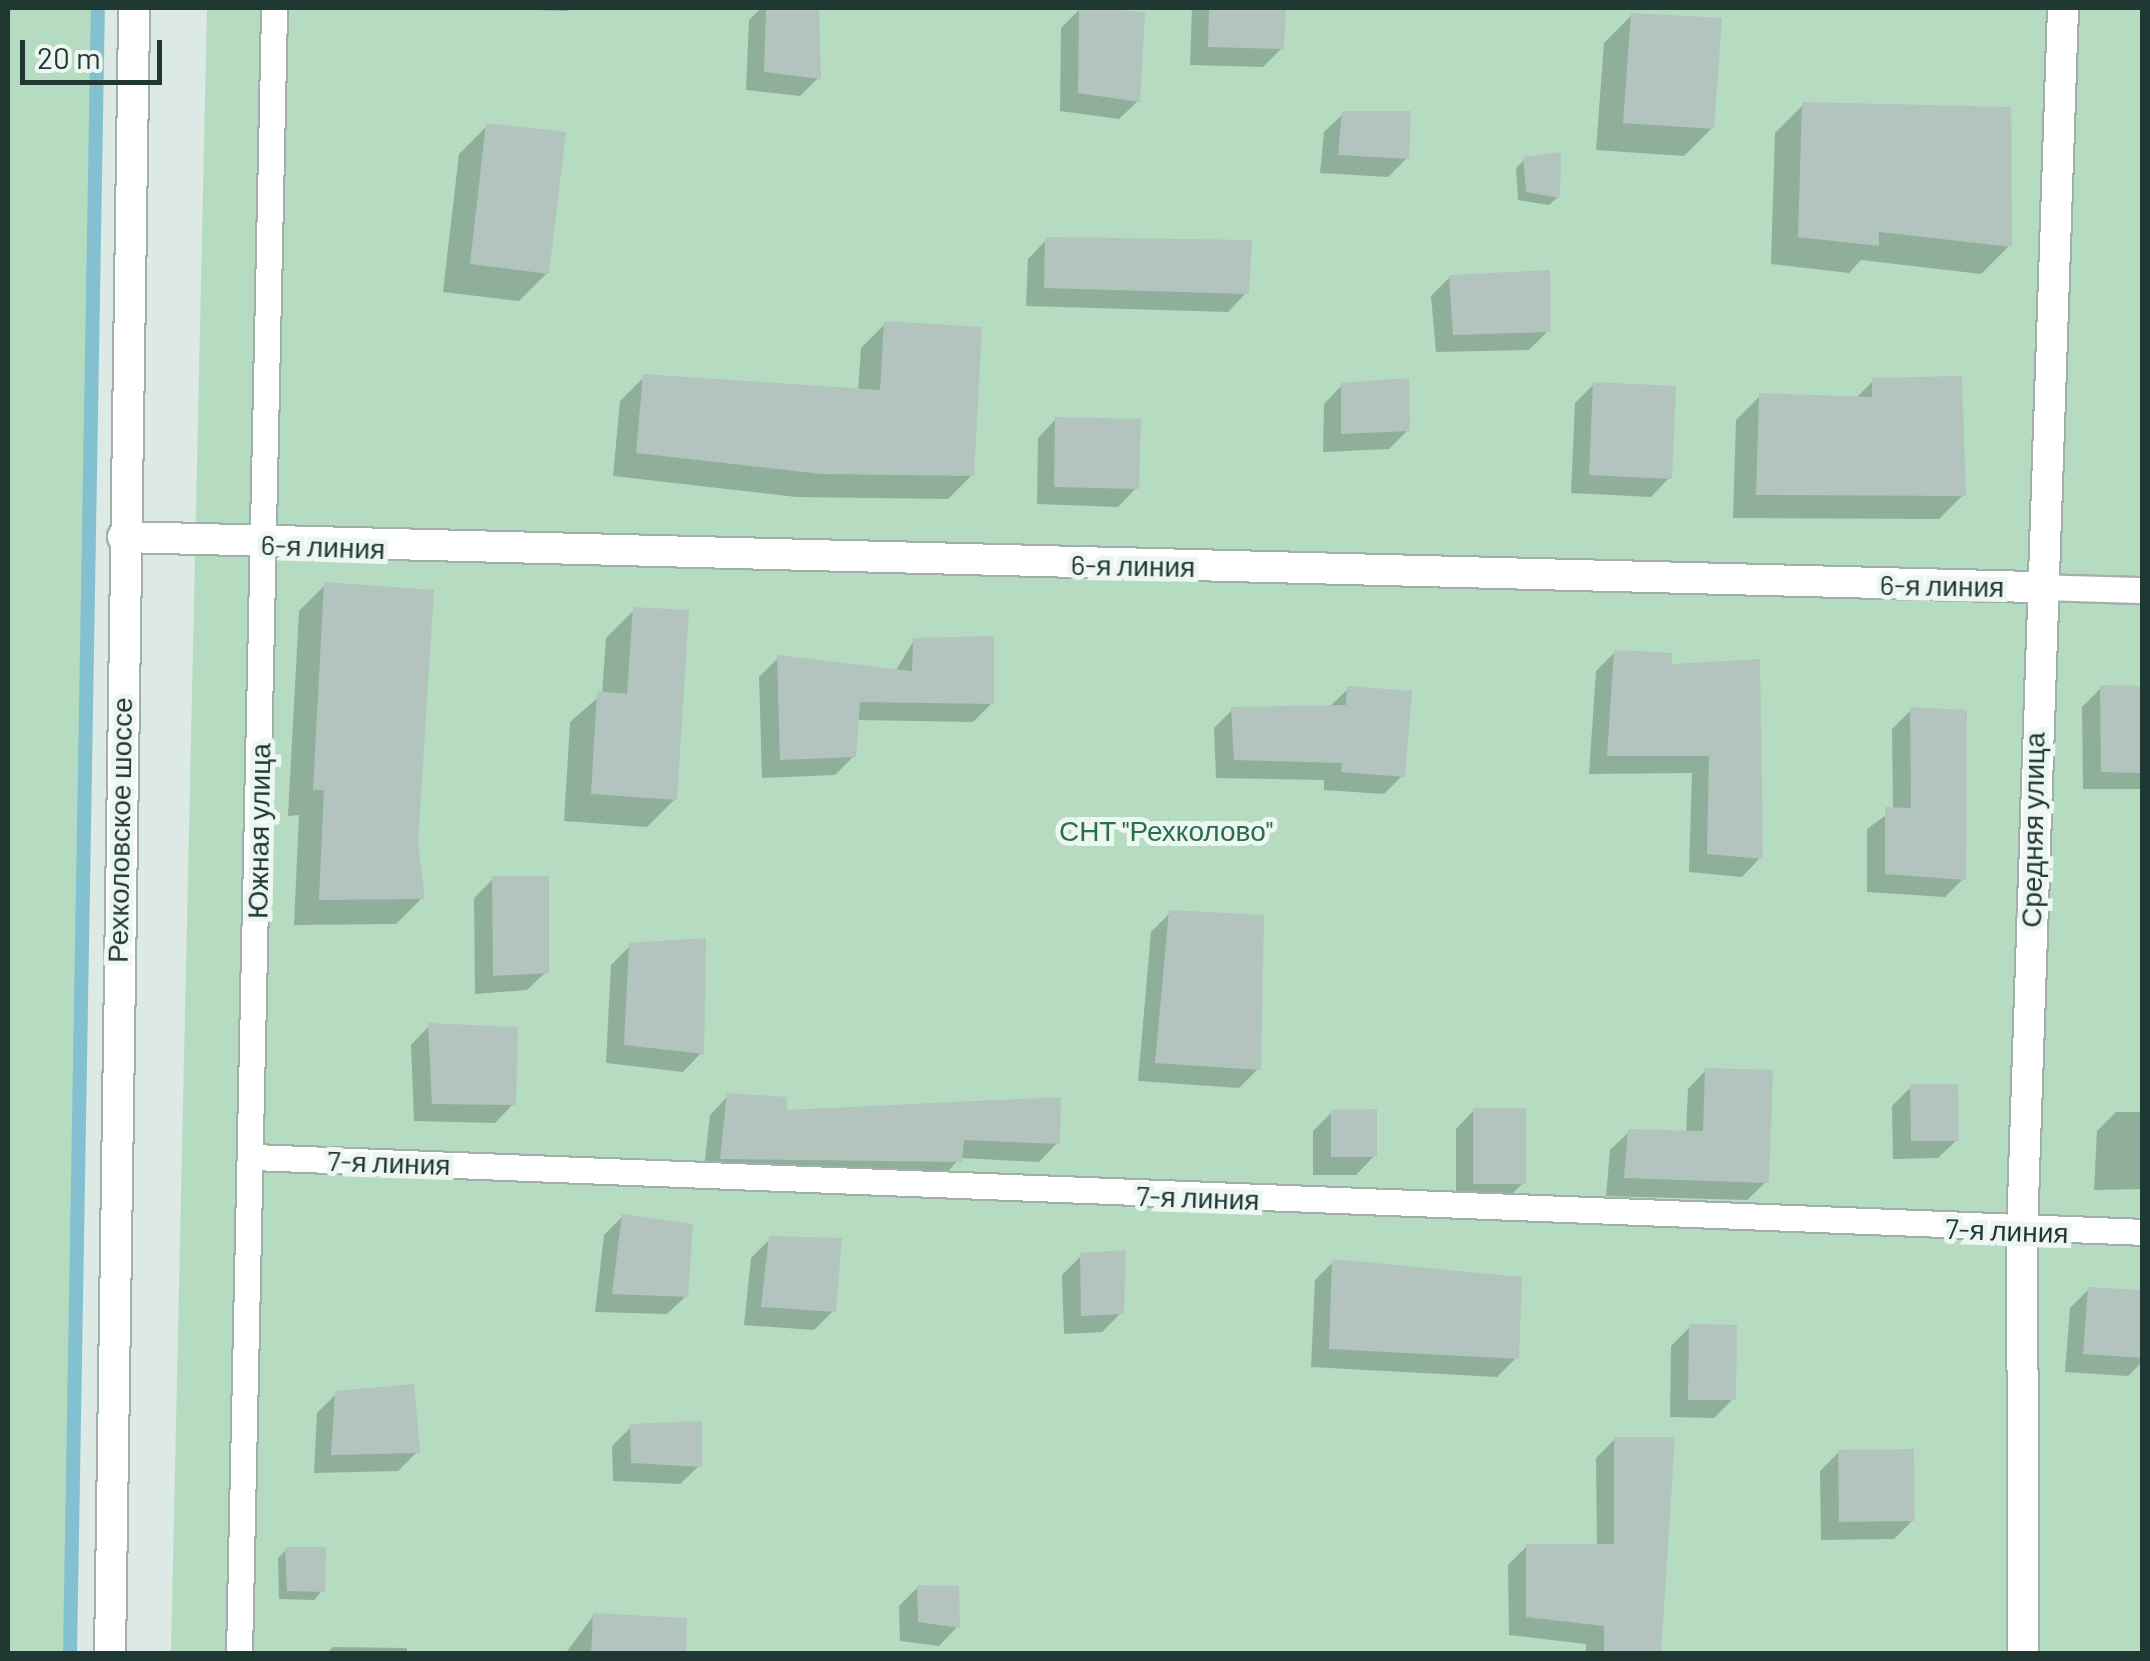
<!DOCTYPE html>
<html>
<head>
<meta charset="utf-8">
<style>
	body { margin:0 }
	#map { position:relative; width:2150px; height:1661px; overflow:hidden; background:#dde9e4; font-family:Barlow,sans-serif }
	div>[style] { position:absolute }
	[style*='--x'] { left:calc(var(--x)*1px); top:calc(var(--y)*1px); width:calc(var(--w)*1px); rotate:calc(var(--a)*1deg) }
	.green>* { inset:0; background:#b5dbc1 }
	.shadow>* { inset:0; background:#0003 }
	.stream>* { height:14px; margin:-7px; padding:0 7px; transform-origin:7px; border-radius:7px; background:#83c0d0 }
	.building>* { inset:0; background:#b2c4bd }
	.roads { filter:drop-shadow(2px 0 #a0b0ab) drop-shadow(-2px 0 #a0b0ab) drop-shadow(0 2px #a0b0ab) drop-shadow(0 -2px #a0b0ab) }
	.service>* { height:25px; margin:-12.5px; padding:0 12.5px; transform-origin:12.5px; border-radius:12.5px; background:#fff }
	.minor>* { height:30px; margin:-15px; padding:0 15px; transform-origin:15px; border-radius:15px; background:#fff }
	span { translate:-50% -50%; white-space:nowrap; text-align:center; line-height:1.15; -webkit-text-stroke:10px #edf6f2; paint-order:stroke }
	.street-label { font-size:28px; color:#1f3833 }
	.park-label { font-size:28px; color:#296f48 }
	.frame { position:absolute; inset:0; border:10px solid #1f3833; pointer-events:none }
	.scale { position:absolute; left:20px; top:40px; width:142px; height:45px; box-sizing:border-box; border:5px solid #1f3833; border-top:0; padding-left:12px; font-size:30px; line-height:35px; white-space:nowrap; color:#1f3833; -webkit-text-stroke:8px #edf6f2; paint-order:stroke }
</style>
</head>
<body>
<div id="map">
	<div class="green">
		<i style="clip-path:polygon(8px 8px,98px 8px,70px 1654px,8px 1653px)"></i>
		<i style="clip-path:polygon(207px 8px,2142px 8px,2142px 1653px,171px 1654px)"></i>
	</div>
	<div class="shadow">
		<i style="clip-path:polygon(465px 8px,571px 8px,567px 11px)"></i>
		<i style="clip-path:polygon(761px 8px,816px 8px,818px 78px,800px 96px,746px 90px,749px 20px)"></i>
		<i style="clip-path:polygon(1192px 8px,1284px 8px,1282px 48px,1263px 67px,1190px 65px)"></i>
		<i style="clip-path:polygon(1080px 9px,1138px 101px,1119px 119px,1060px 111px,1061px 28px)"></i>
		<i style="clip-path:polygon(1632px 15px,1712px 128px,1684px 156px,1596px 150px,1604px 43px)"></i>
		<i style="clip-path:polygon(1803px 105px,2009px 246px,1981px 274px,1861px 260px,1849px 273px,1771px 264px,1775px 133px)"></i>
		<i style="clip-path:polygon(1343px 114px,1407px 158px,1388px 177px,1320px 173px,1324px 132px)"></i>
		<i style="clip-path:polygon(487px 126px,547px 273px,519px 301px,443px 292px,459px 154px)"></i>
		<i style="clip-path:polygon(1525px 159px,1558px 197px,1549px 205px,1518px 200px,1516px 168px)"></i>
		<i style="clip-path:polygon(1046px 240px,1246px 293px,1228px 312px,1026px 306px,1028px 259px)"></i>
		<i style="clip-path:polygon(1450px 277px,1548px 331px,1529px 350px,1436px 352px,1431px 296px)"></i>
		<i style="clip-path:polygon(885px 324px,972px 475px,948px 499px,796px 497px,613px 476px,620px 401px,644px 377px,858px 391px,861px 348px)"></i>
		<i style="clip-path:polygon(1873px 381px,1963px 495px,1939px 519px,1733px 518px,1736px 420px,1760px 396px,1855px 399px)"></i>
		<i style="clip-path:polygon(1594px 384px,1669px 478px,1651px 497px,1571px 493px,1575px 403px)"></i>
		<i style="clip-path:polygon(1342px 385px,1408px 430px,1389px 449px,1323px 452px,1324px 404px)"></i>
		<i style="clip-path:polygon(1056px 419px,1136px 488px,1118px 507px,1037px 504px,1038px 438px)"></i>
		<i style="clip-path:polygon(325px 585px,416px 843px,422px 898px,396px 924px,294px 925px,299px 815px,288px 816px,299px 611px)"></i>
		<i style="clip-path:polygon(634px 610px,675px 799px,647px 827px,564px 821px,570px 722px,602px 694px,606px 638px)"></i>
		<i style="clip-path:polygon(914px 640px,992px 703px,973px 722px,856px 720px,854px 756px,835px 775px,762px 778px,759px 677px,778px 658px,895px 672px)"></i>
		<i style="clip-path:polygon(1614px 653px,1670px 666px,1760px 858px,1742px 877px,1689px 872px,1692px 773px,1589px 774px,1596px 671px)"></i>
		<i style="clip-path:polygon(2101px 688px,2142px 688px,2142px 789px,2083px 789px,2082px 707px)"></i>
		<i style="clip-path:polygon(1348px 689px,1403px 775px,1384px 794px,1324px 790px,1324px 780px,1216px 778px,1214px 728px,1232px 710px,1329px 707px)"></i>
		<i style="clip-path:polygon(1911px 710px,1964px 878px,1945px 897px,1867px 892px,1867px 829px,1893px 810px,1892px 729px)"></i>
		<i style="clip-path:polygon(493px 879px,546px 972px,527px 990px,475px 994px,474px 898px)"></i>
		<i style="clip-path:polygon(1170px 913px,1258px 1069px,1239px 1088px,1138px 1081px,1151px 932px)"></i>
		<i style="clip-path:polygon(630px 946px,701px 1053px,683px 1072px,606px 1063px,611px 965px)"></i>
		<i style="clip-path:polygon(429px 1026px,513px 1104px,495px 1123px,414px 1121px,411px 1045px)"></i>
		<i style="clip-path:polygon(1706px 1070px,1766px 1182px,1747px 1200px,1606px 1196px,1610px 1150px,1629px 1132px,1686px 1133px,1688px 1089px)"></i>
		<i style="clip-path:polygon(1911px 1087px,1957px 1140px,1938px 1158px,1893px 1159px,1892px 1106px)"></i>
		<i style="clip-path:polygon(728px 1096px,784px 1113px,1058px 1099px,1057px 1143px,1039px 1162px,960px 1158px,941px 1179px,703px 1177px,710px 1115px)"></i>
		<i style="clip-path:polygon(1474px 1110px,1524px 1182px,1505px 1201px,1456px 1201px,1456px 1129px)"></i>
		<i style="clip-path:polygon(1332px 1112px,1374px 1156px,1356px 1175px,1313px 1175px,1313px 1131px)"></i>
		<i style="clip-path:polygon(2116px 1112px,2142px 1112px,2142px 1189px,2094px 1190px,2097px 1131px)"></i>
		<i style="clip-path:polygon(623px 1216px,686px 1296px,667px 1314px,595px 1312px,604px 1235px)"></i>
		<i style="clip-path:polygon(770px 1239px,833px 1311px,814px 1330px,744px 1325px,751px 1258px)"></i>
		<i style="clip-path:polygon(1081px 1256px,1121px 1313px,1102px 1332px,1064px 1334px,1062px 1275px)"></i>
		<i style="clip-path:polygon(1333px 1262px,1516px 1358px,1497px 1377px,1311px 1367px,1315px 1280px)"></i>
		<i style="clip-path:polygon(2089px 1289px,2142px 1293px,2142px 1362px,2128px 1376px,2065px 1372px,2070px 1308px)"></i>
		<i style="clip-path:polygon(1690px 1327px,1733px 1399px,1714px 1418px,1670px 1417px,1671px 1346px)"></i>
		<i style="clip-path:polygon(336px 1394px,417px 1452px,398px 1471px,314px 1473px,317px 1413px)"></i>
		<i style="clip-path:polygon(631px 1427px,699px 1466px,680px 1484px,613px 1481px,612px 1446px)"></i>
		<i style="clip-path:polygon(1615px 1439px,1659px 1654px,1586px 1654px,1586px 1644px,1509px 1635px,1508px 1565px,1527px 1546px,1597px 1547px,1596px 1458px)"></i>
		<i style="clip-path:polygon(1839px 1452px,1913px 1520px,1894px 1539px,1821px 1540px,1820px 1471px)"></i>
		<i style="clip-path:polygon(286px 1550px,322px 1591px,314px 1600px,279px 1599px,278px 1558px)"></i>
		<i style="clip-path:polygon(918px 1587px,957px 1627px,939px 1646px,900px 1641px,899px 1606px)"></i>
		<i style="clip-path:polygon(594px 1615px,684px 1654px,565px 1654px)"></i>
		<i style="clip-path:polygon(333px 1647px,407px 1648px,407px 1654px,326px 1654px)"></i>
	</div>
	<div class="stream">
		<i style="--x:70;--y:1654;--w:1646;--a:-89.03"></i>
	</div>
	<div class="building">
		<i style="clip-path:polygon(766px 8px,819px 8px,821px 79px,764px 72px)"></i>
		<i style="clip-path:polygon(1079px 8px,1145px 12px,1140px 102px,1078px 93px)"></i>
		<i style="clip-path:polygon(1209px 8px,1286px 8px,1284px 49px,1208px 47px)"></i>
		<i style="clip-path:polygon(1631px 13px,1722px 18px,1714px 129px,1623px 123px)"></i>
		<i style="clip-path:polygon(1802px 102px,2011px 107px,2012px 247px,1879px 232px,1879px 246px,1798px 237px)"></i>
		<i style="clip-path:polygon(1342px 111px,1411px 111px,1409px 159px,1338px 155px)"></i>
		<i style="clip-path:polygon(486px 123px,566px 132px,549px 274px,470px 264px)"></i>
		<i style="clip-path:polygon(1561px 152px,1560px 198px,1526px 192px,1523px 157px)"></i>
		<i style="clip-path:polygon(1045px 237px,1252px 240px,1249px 294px,1044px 288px)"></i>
		<i style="clip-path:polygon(1550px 270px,1551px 332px,1453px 335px,1449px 275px)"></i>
		<i style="clip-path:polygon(884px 321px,982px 327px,974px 476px,821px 474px,636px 453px,643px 374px,880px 390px)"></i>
		<i style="clip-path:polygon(1962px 376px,1966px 496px,1756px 495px,1759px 393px,1872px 397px,1872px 378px)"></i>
		<i style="clip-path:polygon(1409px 378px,1410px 431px,1341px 434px,1341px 383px)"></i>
		<i style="clip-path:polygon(1593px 382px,1676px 386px,1672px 479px,1589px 475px)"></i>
		<i style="clip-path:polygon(1055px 417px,1141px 419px,1139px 489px,1054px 487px)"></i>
		<i style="clip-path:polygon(324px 582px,434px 590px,418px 843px,425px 899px,319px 900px,324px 790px,313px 790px)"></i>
		<i style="clip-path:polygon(633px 607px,689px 610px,677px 800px,591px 794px,597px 691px,627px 694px)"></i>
		<i style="clip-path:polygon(994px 636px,994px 704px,860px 702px,856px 757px,780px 760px,777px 655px,912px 671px,913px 638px)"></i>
		<i style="clip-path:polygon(1614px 650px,1672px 653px,1672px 664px,1760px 659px,1763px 859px,1707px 854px,1709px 756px,1607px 756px)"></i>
		<i style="clip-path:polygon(2100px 685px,2142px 686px,2142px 773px,2101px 772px)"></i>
		<i style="clip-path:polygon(1347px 686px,1412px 691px,1405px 777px,1341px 772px,1342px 763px,1234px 760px,1231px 707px,1346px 705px)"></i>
		<i style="clip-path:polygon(1910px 707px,1967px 710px,1966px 880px,1885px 874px,1885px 807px,1911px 808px)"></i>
		<i style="clip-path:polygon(492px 876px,549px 876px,549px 973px,493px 976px)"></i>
		<i style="clip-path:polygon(1169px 910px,1264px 915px,1261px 1070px,1155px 1063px)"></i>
		<i style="clip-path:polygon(706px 938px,704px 1054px,624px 1045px,629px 943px)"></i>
		<i style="clip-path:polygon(428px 1023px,518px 1027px,516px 1105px,432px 1104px)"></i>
		<i style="clip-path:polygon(1705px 1068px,1773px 1070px,1769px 1183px,1624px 1178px,1628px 1129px,1703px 1131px)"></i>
		<i style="clip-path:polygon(1910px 1084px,1958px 1084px,1959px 1141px,1911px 1141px)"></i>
		<i style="clip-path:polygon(727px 1093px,787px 1097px,787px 1110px,1061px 1097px,1060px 1144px,964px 1140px,962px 1162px,720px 1159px)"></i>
		<i style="clip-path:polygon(1473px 1108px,1526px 1108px,1526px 1184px,1473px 1184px)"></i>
		<i style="clip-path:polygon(1377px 1109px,1377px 1157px,1331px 1157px,1331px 1110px)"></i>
		<i style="clip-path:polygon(622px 1214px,693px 1224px,688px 1297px,612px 1294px)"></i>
		<i style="clip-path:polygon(769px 1236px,842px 1238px,836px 1312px,761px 1307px)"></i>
		<i style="clip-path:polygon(1126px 1250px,1124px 1314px,1081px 1316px,1080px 1253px)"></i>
		<i style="clip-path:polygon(1332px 1259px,1522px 1277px,1519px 1359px,1329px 1349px)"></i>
		<i style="clip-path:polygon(2088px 1287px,2142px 1290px,2142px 1358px,2083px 1354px)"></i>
		<i style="clip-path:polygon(1689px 1324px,1737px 1325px,1736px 1400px,1688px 1400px)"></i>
		<i style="clip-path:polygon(414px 1384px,420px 1453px,331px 1455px,335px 1391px)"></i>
		<i style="clip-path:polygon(702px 1421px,702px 1467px,631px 1463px,630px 1424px)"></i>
		<i style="clip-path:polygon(1614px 1437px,1675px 1437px,1661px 1654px,1604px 1654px,1604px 1626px,1526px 1617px,1526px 1544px,1614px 1544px)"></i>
		<i style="clip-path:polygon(1914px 1449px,1915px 1521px,1839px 1522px,1838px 1450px)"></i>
		<i style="clip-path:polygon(285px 1547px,326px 1547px,325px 1592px,287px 1591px)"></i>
		<i style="clip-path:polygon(917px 1585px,959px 1586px,960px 1628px,918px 1622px)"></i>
		<i style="clip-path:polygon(593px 1613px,687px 1618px,686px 1654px,591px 1654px)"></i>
	</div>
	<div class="roads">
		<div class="service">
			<i style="--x:2038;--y:587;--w:104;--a:1.7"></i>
			<i style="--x:253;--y:1157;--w:1890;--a:2.27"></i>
			<i style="--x:239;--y:1654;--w:1646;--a:-88.78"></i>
		</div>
		<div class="minor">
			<i style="--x:123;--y:537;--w:1916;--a:1.5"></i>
			<i style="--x:110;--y:1654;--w:1646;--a:-89.16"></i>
			<i style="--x:2023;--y:1654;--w:422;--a:-90.1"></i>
			<i style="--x:2022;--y:1232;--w:1225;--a:-88.08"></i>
		</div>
	</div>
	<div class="street-label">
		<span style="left:323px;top:546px;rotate:2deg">6-я линия</span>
		<span style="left:1133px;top:565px;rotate:1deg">6-я линия</span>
		<span style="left:1942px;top:585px;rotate:1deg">6-я линия</span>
		<span style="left:119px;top:830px;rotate:-89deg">Рехколовское шоссе</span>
		<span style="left:2032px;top:830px;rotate:-89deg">Средняя улица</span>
		<span style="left:258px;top:831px;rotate:-89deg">Южная улица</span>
		<span style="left:389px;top:1162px;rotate:2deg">7-я линия</span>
		<span style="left:1198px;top:1197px;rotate:2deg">7-я линия</span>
		<span style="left:2007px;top:1230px;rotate:2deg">7-я линия</span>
	</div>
	<div class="park-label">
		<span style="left:1166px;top:830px">СНТ "Рехколово"</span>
	</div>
	<div class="frame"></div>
	<div class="scale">20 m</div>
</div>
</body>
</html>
